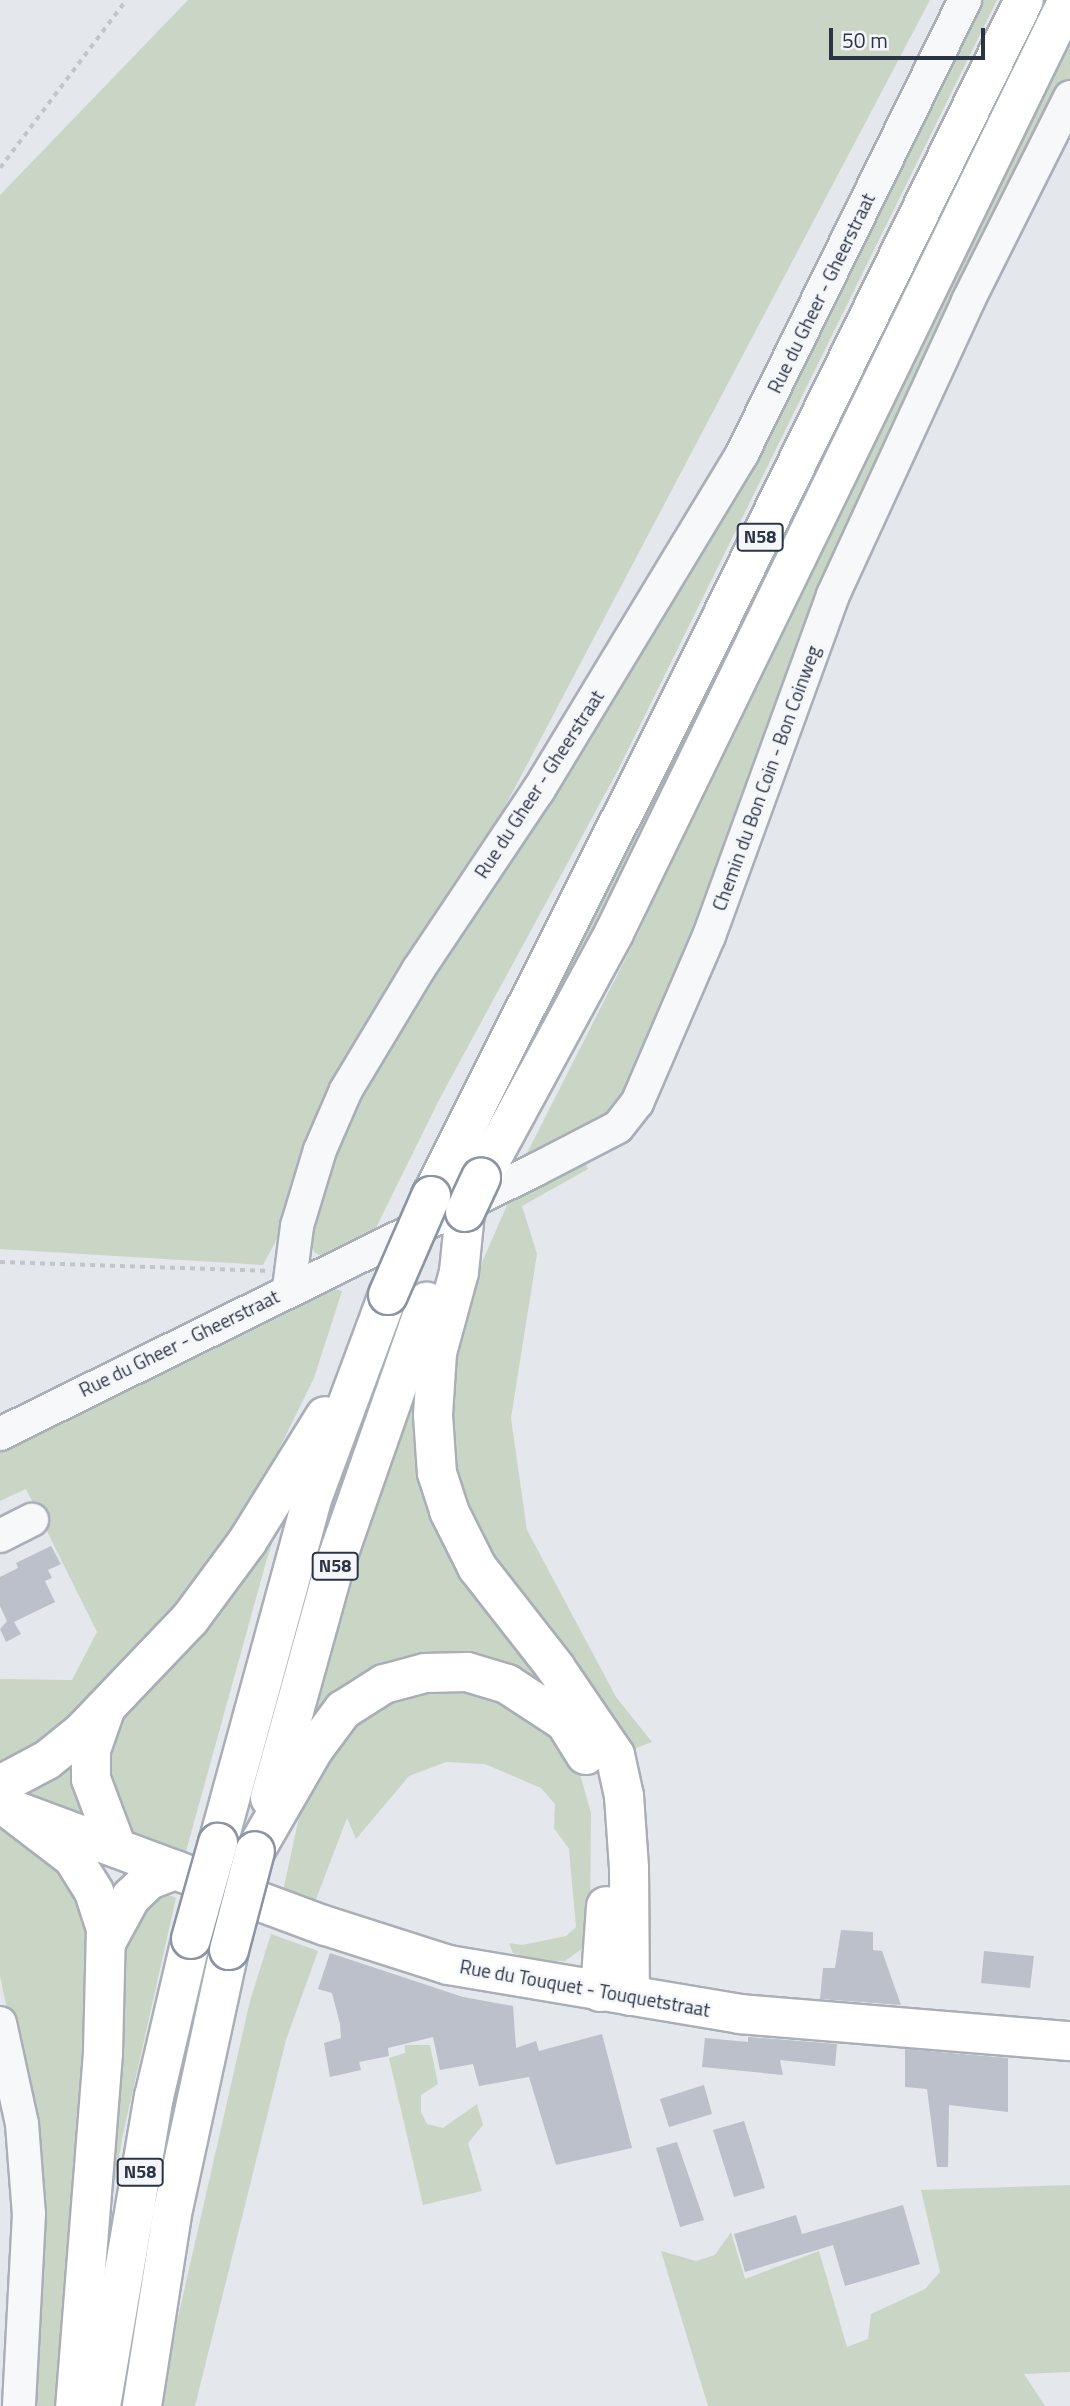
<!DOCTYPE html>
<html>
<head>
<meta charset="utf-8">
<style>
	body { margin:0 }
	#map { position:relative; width:1070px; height:2406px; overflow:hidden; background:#e4e7ec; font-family:"Titillium Web",sans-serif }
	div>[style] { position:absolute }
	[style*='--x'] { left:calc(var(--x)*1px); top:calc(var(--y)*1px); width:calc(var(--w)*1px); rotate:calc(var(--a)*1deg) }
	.green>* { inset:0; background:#c9d6c5 }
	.building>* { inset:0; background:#bbc0ca }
	.path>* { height:3.5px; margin-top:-1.75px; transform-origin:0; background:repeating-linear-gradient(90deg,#c2c5cb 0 5px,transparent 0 10px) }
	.roads { filter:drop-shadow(2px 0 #a9aeb7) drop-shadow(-2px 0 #a9aeb7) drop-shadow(0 2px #a9aeb7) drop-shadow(0 -2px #a9aeb7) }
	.minor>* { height:32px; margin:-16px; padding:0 16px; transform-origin:16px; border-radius:16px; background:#f7f8fa }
	.major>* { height:38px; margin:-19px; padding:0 19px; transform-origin:19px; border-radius:19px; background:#fff }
	.highway>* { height:38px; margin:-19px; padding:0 19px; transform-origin:19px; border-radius:19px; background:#fff }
	.bridges { filter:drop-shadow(2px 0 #8b94a3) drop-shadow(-2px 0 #8b94a3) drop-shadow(0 2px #8b94a3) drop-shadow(0 -2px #8b94a3) }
	.highway-bridge>* { height:38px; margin:-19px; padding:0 19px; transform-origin:19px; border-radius:19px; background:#fff }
	span { translate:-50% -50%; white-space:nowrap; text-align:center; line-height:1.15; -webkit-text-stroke:5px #f4f6f9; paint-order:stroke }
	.shield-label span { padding:2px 5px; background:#f4f6f9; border:2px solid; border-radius:5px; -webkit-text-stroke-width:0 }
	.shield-label { font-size:18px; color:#2b3445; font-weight:700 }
	.street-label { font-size:19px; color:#2b3445 }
	.scale { position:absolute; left:829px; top:28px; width:156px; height:32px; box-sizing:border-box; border:4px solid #2b3445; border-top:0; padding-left:9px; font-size:21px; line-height:24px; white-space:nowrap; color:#2b3445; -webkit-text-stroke:5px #f4f6f9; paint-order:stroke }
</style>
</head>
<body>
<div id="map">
	<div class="green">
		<i style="clip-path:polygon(188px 0,930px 0,383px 1038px,565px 764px,975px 0,997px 0,618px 770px,440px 1098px,367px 1246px,329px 1260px,314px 1252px,308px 1230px,342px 1117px,263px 1265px,0 1249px,0 195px)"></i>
		<i style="clip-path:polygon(1034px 0,1050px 0,620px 878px,455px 1195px,616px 846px)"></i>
		<i style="clip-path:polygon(1070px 32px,1070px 84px,621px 1111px,521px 1165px,640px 930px,696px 802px)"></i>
		<i style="clip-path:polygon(582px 1156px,588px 1169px,522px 1206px,537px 1254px,511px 1418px,527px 1530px,616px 1697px,652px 1742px,625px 1752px,486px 1554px,454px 1472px,446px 1426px,451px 1333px,512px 1194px)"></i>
		<i style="clip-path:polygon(326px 1287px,342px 1291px,314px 1378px,247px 1514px,210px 1570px,91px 1706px,0 1773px,0 1679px,72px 1680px,97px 1632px,26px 1489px,0 1501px,0 1448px)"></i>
		<i style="clip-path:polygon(428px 1349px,429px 1479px,585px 1725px,607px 1788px,596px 1760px,463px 1666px,304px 1742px,365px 1517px)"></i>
		<i style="clip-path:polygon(295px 1472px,266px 1562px,185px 1855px,114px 1829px,99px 1745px)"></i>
		<i style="clip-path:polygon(431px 1686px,501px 1696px,563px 1741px,580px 1774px,591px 1813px,590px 1932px,583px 1937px,583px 1948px,565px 1961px,539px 1961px,513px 1953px,509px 1943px,522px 1945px,566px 1936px,576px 1927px,569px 1849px,554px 1828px,555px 1804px,541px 1788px,485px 1764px,446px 1762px,409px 1776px,356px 1839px,347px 1818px,315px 1902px,283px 1891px,306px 1785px,368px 1707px)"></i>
		<i style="clip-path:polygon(79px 1745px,91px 1819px,10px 1791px)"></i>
		<i style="clip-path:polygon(0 1828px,16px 1835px,16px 1841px,32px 1849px,73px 1887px,93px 1934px,61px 2406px,29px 2406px,18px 2061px,0 1976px)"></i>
		<i style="clip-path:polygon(156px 1890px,176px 1898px,122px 2139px,87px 2352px,124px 1925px)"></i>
		<i style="clip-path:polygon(271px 1934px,318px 1951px,286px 2040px,195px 2406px,163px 2406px,174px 2335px,250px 2001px)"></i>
		<i style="clip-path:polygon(405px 2045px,430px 2045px,438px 2084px,421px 2095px,421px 2112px,427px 2124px,443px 2128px,477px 2104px,483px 2125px,468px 2143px,482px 2191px,423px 2205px,389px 2058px,405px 2053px)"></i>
		<i style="clip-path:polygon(1070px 2185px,1070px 2372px,1024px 2374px,1045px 2406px,708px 2406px,661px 2251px,696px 2261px,715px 2255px,731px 2232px,745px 2279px,819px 2251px,847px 2347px,868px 2339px,871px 2314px,925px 2289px,940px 2272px,921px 2190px)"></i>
	</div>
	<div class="building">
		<i style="clip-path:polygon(51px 1546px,61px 1564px,48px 1570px,52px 1578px,45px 1581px,55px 1602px,14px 1622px,21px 1634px,6px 1642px,0 1629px,7px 1621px,0 1606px,0 1577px,18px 1568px,16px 1563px)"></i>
		<i style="clip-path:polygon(841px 1930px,873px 1932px,873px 1950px,882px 1951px,901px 2005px,820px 1999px,823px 1968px,835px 1968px)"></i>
		<i style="clip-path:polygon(984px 1951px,1034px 1956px,1030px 1988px,981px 1983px)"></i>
		<i style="clip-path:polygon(330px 1953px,463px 1997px,513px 2006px,516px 2048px,536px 2041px,539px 2051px,602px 2034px,632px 2148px,556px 2165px,529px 2077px,479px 2086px,473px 2064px,440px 2070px,433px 2037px,388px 2048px,389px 2056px,359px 2062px,361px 2070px,330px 2077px,324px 2043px,341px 2038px,340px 2024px,332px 1993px,318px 1989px)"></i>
		<i style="clip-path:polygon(748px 2037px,837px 2044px,835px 2066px,780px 2060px,783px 2075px,702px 2067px,705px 2038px,748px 2042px)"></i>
		<i style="clip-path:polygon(905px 2049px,1008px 2058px,1008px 2112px,949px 2105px,948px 2167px,937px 2167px,927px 2089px,905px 2087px)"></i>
		<i style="clip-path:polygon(704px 2085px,712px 2114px,669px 2127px,660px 2099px)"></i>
		<i style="clip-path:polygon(744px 2121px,765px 2188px,734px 2197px,713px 2130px)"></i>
		<i style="clip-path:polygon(677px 2142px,704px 2220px,680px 2227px,656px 2148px)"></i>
		<i style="clip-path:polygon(903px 2205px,920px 2264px,845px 2286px,833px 2245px,745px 2272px,734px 2234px,796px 2215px,802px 2234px)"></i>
	</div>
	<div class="path">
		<i style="--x:0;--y:168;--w:210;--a:-53.1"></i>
		<i style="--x:0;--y:1262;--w:267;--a:1.9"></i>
	</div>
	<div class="roads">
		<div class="minor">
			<i style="--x:289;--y:1288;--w:63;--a:-82.6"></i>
			<i style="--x:297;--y:1226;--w:79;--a:-73.2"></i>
			<i style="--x:320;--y:1150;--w:65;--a:-66.6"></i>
			<i style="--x:346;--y:1090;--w:140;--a:-59"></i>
			<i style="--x:418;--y:970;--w:216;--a:-56.2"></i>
			<i style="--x:538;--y:791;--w:394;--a:-58.8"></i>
			<i style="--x:742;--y:454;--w:506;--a:-63.84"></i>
			<i style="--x:0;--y:1434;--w:597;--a:-26.26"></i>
			<i style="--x:535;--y:1170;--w:93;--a:-27.4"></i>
			<i style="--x:618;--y:1127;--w:31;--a:-52"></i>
			<i style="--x:637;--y:1103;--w:182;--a:-66.7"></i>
			<i style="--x:709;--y:936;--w:363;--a:-70"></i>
			<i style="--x:833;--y:595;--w:324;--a:-65.3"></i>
			<i style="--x:968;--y:301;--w:228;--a:-63.4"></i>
			<i style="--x:0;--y:1536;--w:36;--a:-27"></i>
			<i style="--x:0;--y:2023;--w:103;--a:77.7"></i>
			<i style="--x:22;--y:2124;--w:90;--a:85.6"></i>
			<i style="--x:29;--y:2214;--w:192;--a:93"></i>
		</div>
		<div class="major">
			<i style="--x:19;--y:1812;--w:327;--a:20.4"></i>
			<i style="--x:326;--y:1926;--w:128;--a:17.7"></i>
			<i style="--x:448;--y:1965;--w:296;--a:9.5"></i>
			<i style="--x:740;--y:2014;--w:331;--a:4.7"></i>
		</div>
		<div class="highway">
			<i style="--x:481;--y:1178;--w:279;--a:-61.5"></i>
			<i style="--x:614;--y:933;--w:1038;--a:-64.05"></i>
			<i style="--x:431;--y:1196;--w:597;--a:-63.31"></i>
			<i style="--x:699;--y:663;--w:738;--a:-63.89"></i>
			<i style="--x:465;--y:1212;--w:60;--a:95.7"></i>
			<i style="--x:459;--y:1272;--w:84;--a:105.2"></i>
			<i style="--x:437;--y:1353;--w:62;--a:93.7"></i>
			<i style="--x:433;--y:1415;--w:58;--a:86.1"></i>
			<i style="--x:437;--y:1473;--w:40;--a:72"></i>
			<i style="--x:449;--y:1511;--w:63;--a:63.4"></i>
			<i style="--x:477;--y:1567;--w:127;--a:52"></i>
			<i style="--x:555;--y:1667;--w:107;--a:55.7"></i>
			<i style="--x:615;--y:1755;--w:42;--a:77.6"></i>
			<i style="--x:624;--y:1796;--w:72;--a:86"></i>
			<i style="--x:629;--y:1868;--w:128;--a:89.6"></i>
			<i style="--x:105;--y:1710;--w:42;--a:109.3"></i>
			<i style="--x:91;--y:1750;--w:29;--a:90"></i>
			<i style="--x:91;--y:1779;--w:74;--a:69.4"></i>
			<i style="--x:0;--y:1785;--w:53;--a:-28"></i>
			<i style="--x:47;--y:1760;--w:45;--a:-38.7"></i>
			<i style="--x:82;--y:1732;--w:156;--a:-46.3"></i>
			<i style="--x:190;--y:1619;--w:96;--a:-53.5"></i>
			<i style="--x:247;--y:1542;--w:148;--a:-58.2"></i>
			<i style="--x:270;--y:1798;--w:243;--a:-74.5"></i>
			<i style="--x:335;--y:1564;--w:278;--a:-70.7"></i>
			<i style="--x:9;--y:1809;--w:81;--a:37.4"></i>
			<i style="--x:73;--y:1858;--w:40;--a:58"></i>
			<i style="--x:94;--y:1892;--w:39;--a:72"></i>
			<i style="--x:106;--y:1929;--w:124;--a:91.4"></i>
			<i style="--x:103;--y:2053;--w:354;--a:94.5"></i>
			<i style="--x:218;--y:1843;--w:357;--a:-74.7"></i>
			<i style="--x:312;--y:1499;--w:218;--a:-69.6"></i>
			<i style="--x:255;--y:1851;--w:118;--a:-60"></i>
			<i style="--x:314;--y:1749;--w:49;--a:-53.4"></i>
			<i style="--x:343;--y:1710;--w:49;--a:-32.4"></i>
			<i style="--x:384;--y:1684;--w:42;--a:-15"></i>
			<i style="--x:425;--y:1673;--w:42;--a:-1.4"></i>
			<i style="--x:467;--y:1672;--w:42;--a:16.7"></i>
			<i style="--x:507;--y:1684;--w:69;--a:33.2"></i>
			<i style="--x:565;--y:1722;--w:39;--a:58"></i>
			<i style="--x:107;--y:1941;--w:50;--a:-61.4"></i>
			<i style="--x:131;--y:1897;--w:25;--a:-43"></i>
			<i style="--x:149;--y:1880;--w:28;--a:-21"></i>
			<i style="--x:600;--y:1992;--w:86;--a:-86"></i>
			<i style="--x:101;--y:2406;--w:314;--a:-80.3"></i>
			<i style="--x:154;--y:2097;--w:162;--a:-76.8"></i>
			<i style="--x:142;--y:2406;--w:194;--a:-81.1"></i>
			<i style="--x:172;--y:2214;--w:270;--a:-77.8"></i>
		</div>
	</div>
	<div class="bridges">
		<div class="highway-bridge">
			<i style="--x:465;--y:1212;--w:38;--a:-65"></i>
			<i style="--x:388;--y:1295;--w:108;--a:-66.5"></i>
			<i style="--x:191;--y:1939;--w:100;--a:-74.3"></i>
			<i style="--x:229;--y:1950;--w:102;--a:-75.3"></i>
		</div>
	</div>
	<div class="shield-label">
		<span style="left:760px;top:537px">N58</span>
		<span style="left:335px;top:1566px">N58</span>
		<span style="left:140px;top:2172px">N58</span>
	</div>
	<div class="street-label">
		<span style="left:821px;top:293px;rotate:-64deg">Rue du Gheer - Gheerstraat</span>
		<span style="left:766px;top:778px;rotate:-70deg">Chemin du Bon Coin - Bon Coinweg</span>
		<span style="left:539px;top:784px;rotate:-57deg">Rue du Gheer - Gheerstraat</span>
		<span style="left:179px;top:1343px;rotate:-26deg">Rue du Gheer - Gheerstraat</span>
		<span style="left:585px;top:1988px;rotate:10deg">Rue du Touquet - Touquetstraat</span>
	</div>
	<div class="scale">50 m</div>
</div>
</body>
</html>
